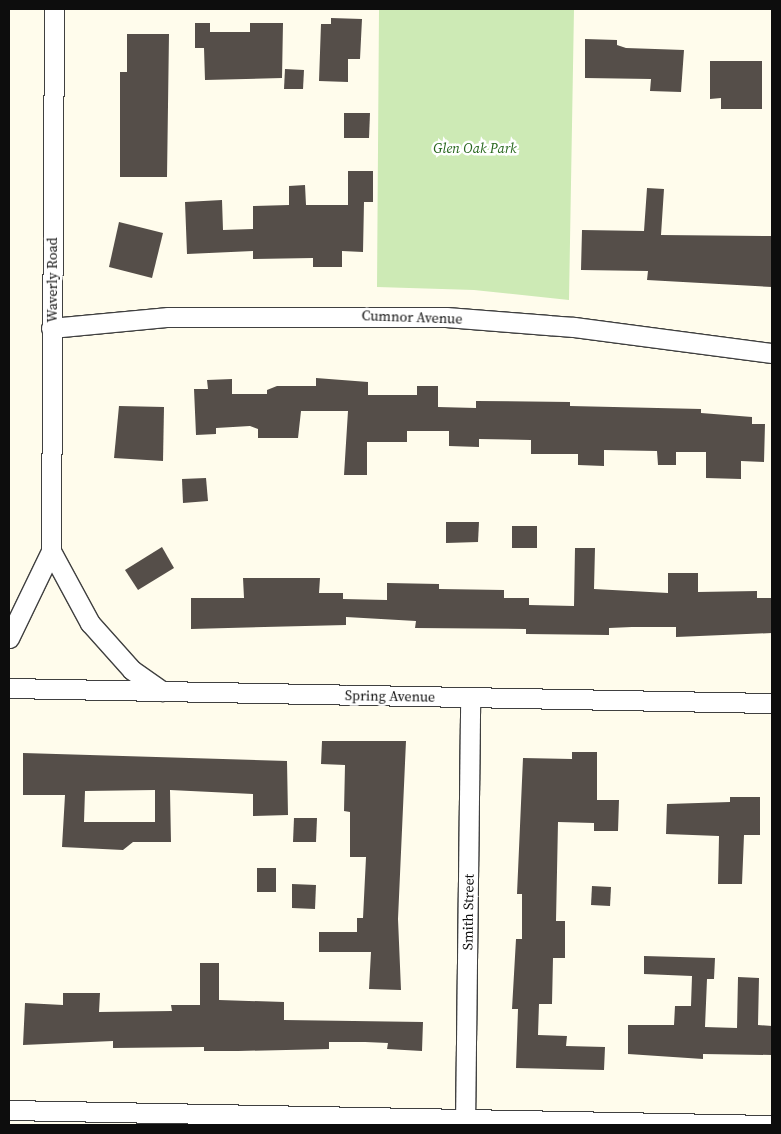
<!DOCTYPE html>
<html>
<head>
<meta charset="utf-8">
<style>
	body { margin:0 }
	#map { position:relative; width:781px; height:1134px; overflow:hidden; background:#fffcec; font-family:"Source Serif 4",serif }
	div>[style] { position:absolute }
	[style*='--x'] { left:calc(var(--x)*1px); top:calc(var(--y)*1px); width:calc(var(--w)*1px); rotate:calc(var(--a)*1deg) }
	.green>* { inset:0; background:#cdeab5 }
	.building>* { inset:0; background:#554e49 }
	.roads { filter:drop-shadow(1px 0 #404040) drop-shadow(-1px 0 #404040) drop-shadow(0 1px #404040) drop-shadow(0 -1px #404040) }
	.minor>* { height:19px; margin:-9.5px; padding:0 9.5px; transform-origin:9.5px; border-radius:9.5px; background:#fff }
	span { translate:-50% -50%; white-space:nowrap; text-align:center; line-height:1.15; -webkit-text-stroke:5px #fff; paint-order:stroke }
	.park-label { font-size:14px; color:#26661b; font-style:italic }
	.street-label { font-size:14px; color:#0d0d0d }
	.frame { position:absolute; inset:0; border:10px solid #0d0d0d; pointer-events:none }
</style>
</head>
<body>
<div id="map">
	<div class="green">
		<i style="clip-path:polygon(379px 9px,574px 9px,569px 300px,474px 290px,377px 287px)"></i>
	</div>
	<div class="building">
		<i style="clip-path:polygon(331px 18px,362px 19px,360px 59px,348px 59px,348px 82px,319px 81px,321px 24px,331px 24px)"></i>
		<i style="clip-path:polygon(195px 23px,210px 23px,210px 32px,250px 32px,250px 23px,283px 23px,282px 78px,205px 80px,204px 48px,195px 48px)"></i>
		<i style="clip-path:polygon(127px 34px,169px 34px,167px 177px,120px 177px,120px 72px,127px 72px)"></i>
		<i style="clip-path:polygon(585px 39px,617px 40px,617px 45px,626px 48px,684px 50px,681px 92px,650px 91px,651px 79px,585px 78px)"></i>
		<i style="clip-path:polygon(710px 61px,762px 61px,762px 109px,721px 109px,721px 98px,710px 99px)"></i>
		<i style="clip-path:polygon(285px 69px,304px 70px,303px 89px,284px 89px)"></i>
		<i style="clip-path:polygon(344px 113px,370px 113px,369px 138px,344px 138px)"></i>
		<i style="clip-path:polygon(348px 171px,373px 171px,373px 202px,364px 202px,363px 252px,342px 251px,342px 267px,313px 267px,313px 258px,253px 259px,253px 251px,187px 254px,185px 202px,222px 200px,223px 230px,253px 229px,253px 206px,289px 205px,289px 186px,305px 185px,306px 205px,348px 205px)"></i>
		<i style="clip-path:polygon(647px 188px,664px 189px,661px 235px,772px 236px,772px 287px,647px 280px,648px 271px,581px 270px,582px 230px,644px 231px)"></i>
		<i style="clip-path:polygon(119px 222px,163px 233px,152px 278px,109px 267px)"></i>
		<i style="clip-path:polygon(316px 378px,368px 382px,368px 395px,417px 395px,417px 386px,438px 386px,438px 407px,476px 408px,476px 401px,570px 402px,570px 406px,701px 409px,701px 413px,752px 417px,752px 424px,765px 424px,764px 462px,741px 461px,741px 479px,706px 478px,706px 452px,676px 452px,676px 465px,658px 465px,657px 451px,604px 450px,604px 466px,578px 465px,578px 454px,531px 454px,531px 440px,479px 439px,479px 447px,449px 446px,449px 431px,407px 431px,407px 442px,367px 442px,367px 475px,344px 475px,348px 411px,301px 411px,298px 438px,258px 438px,258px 429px,250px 426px,216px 428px,216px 434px,196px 435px,194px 389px,208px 389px,207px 380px,232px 379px,232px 394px,267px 394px,267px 390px,277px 386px,316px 386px)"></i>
		<i style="clip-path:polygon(119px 406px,164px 407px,163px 461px,114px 458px)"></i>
		<i style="clip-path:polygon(206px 478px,208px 501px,183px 503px,182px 479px)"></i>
		<i style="clip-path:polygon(446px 522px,479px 522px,478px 542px,446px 543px)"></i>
		<i style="clip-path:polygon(512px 526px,537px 526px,537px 548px,512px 548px)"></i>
		<i style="clip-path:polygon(162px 547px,174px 568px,138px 590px,125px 570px)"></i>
		<i style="clip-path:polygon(575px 548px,595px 548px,594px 589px,668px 593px,668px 573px,698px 573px,698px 592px,757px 591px,757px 598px,772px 598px,772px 633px,676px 637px,676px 627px,632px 627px,609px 628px,609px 635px,526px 634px,526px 629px,415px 628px,416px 621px,346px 617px,346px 625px,191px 629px,191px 598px,244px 598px,243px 578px,320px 578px,319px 593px,343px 593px,343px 599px,387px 600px,387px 583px,439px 584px,439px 589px,504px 590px,504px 598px,529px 598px,529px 605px,574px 606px)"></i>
		<i style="clip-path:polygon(322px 741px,406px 741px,398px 919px,401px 990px,369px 989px,371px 952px,319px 952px,319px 932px,357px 932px,357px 918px,363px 918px,366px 857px,350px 857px,350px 812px,344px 811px,345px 765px,321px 764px)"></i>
		<i style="clip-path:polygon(572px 752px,597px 752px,597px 800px,619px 800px,618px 831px,594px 831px,594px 823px,558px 822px,556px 921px,565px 921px,565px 958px,553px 958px,552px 1004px,539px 1004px,538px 1035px,567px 1036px,566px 1046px,605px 1047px,604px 1070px,516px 1068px,518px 1009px,512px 1009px,516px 939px,522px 939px,522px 894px,517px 894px,523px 758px,572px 759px)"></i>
		<i style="clip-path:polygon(evenodd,23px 753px,287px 761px,288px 815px,253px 816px,253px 794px,170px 790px,171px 842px,133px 842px,123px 850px,62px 847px,65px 795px,23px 795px,23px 753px,155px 790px,155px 822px,84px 822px,85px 791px,155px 790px)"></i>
		<i style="clip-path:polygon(730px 797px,760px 797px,760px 835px,744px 835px,742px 884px,718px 884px,719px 836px,666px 834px,667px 804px,730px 802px)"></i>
		<i style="clip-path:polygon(294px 818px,317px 818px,316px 842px,293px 842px)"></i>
		<i style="clip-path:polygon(257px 868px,276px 868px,276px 892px,257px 892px)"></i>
		<i style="clip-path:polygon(292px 884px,316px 885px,315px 909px,292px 908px)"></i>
		<i style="clip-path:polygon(592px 886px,611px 887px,610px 906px,591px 905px)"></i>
		<i style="clip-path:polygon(644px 956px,715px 958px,714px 979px,707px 979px,705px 1027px,737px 1028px,738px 977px,759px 978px,758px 1025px,772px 1026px,772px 1055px,703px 1054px,703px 1059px,628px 1054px,628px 1025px,674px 1025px,675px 1006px,691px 1006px,692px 976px,644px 974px)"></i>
		<i style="clip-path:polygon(200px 963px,219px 963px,219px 1000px,284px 1002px,284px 1020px,423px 1022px,422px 1051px,387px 1049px,388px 1043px,365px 1042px,329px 1042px,329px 1049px,238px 1051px,204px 1051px,204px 1047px,113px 1048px,113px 1041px,23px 1045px,25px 1003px,63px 1005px,63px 993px,100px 993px,99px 1012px,172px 1011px,171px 1005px,200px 1005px)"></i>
	</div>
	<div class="roads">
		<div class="minor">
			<i style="--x:54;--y:9;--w:542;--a:90.32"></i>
			<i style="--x:51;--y:551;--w:82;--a:61.6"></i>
			<i style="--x:90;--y:623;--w:63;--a:48.2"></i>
			<i style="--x:132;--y:670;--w:37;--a:35"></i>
			<i style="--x:51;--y:328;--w:118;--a:-5.4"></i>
			<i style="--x:168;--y:317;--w:278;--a:0"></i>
			<i style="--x:446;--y:317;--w:128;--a:4.5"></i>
			<i style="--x:574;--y:327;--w:200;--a:7.5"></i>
			<i style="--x:9;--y:638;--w:97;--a:-64.2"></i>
			<i style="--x:9;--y:688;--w:763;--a:1.13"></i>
			<i style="--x:9;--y:1110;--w:763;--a:1.13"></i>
			<i style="--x:465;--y:1125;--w:427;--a:-89.3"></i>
		</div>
	</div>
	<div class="park-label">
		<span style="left:475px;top:148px">Glen Oak Park</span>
	</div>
	<div class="street-label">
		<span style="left:52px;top:280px;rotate:-90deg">Waverly Road</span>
		<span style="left:412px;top:317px;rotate:2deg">Cumnor Avenue</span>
		<span style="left:390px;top:696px;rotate:1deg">Spring Avenue</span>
		<span style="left:468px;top:912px;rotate:-89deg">Smith Street</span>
	</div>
	<div class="frame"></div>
</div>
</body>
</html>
